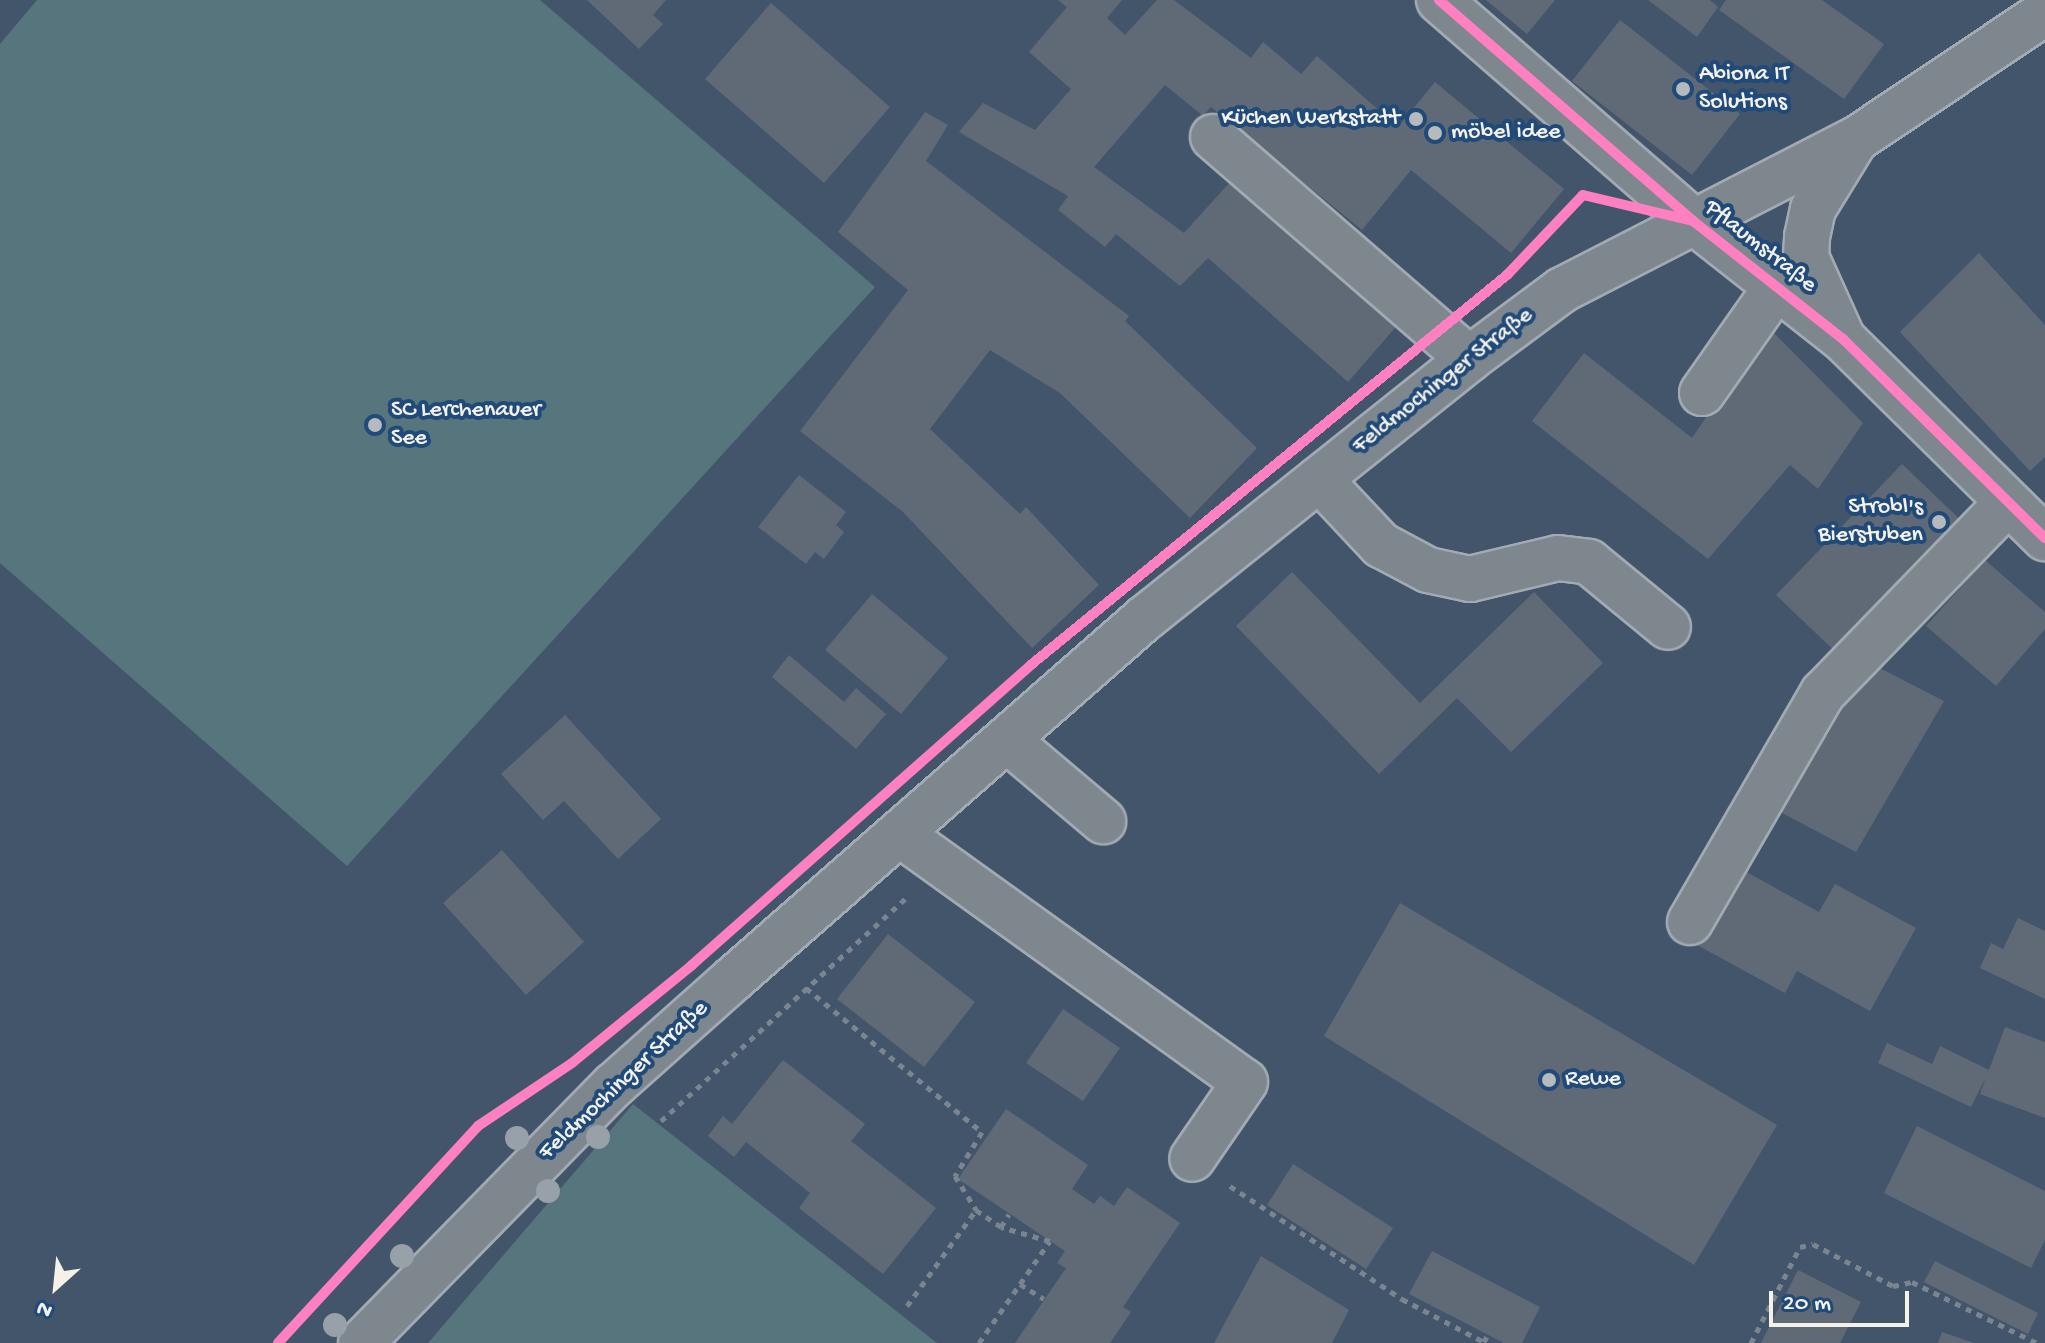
<!DOCTYPE html>
<html>
<head>
<meta charset="utf-8">
<style>
	body { margin:0 }
	#map { position:relative; width:2045px; height:1343px; overflow:hidden; background:#43556b; font-family:"Gochi Hand",sans-serif }
	div>[style] { position:absolute }
	[style*='--x'] { left:calc(var(--x)*1px); top:calc(var(--y)*1px); width:calc(var(--w)*1px); rotate:calc(var(--a)*1deg) }
	.green>* { inset:0; background:#57757c }
	.building>* { inset:0; background:#606a77 }
	.path>* { height:5px; margin-top:-2.5px; transform-origin:0; background:repeating-linear-gradient(90deg,#7a8590 0 6px,transparent 0 12px) }
	.roads { filter:drop-shadow(2px 0 #a2aab2) drop-shadow(-2px 0 #a2aab2) drop-shadow(0 2px #a2aab2) drop-shadow(0 -2px #a2aab2) }
	.minor>* { height:44px; margin:-22px; padding:0 22px; transform-origin:22px; border-radius:22px; background:#7e868e }
	.major>* { height:44px; margin:-22px; padding:0 22px; transform-origin:22px; border-radius:22px; background:#7e868e }
	.cycleway>* { height:10px; margin:-5px; padding:0 5px; transform-origin:5px; border-radius:5px; background:#ff80c0 }
	.trees>* { width:24px; height:24px; margin:-12px; border-radius:50%; background:#98a1a7 }
	.dots>* { width:22px; height:22px; translate:-50% -50%; box-sizing:border-box; border:4px solid #1f4a7a; border-radius:50% }
	span { translate:-50% -50%; white-space:nowrap; text-align:center; line-height:1.15; -webkit-text-stroke:8px #1f4a7a; paint-order:stroke }
	.poi-label { font-size:24px; color:#f4f1e8 }
	.left { translate:0 -50%; text-align:left }
	.right { translate:-100% -50%; text-align:right }
	.street-label { font-size:24px; color:#f4f1e8 }
	.north { position:absolute; left:16px; top:1247px; width:80px; height:80px; -webkit-text-stroke:6px #1f4a7a; paint-order:stroke; rotate:207deg; font-size:22px; font-weight:700; line-height:32px; text-align:center; color:#f4f1e8 }
	.north::after { content:''; display:block; margin:auto; width:28px; height:36px; background:#f4f1e8; clip-path:polygon(50% 0,100% 100%,50% 72%,0 100%) }
	.scale { position:absolute; left:1769px; top:1291px; width:140px; height:36px; box-sizing:border-box; border:4px solid #f4f1e8; border-top:0; padding-left:10px; font-size:24px; line-height:28px; white-space:nowrap; color:#f4f1e8; -webkit-text-stroke:6px #1f4a7a; paint-order:stroke }
</style>
</head>
<body>
<div id="map">
	<div class="green">
		<i style="clip-path:polygon(37px 0,540px 0,875px 287px,347px 866px,0 563px,0 44px)"></i>
		<i style="clip-path:polygon(633px 1104px,937px 1343px,428px 1343px)"></i>
	</div>
	<div class="building">
		<i style="clip-path:polygon(587px 0,666px 0,653px 15px,663px 24px,639px 49px)"></i>
		<i style="clip-path:polygon(1058px 0,1122px 0,1107px 18px,1125px 35px,1157px 0,1174px 0,1251px 58px,1263px 42px,1301px 74px,1317px 56px,1398px 127px,1435px 82px,1564px 189px,1511px 253px,1411px 170px,1362px 230px,1211px 107px,1203px 116px,1165px 85px,1094px 167px,1184px 233px,1231px 181px,1401px 321px,1348px 382px,1208px 258px,1180px 286px,1116px 234px,1105px 247px,1058px 210px,1068px 196px,959px 132px,983px 103px,1035px 130px,1071px 89px,1029px 52px,1067px 7px)"></i>
		<i style="clip-path:polygon(1486px 0,1555px 0,1527px 34px)"></i>
		<i style="clip-path:polygon(1648px 0,1710px 0,1718px 7px,1697px 37px)"></i>
		<i style="clip-path:polygon(1726px 0,1822px 0,1884px 44px,1844px 99px,1719px 10px)"></i>
		<i style="clip-path:polygon(771px 3px,890px 107px,824px 183px,705px 79px)"></i>
		<i style="clip-path:polygon(1620px 20px,1740px 114px,1692px 175px,1572px 81px)"></i>
		<i style="clip-path:polygon(925px 112px,948px 125px,926px 161px,1129px 316px,1125px 321px,1257px 448px,1190px 518px,1060px 393px,990px 350px,930px 429px,1020px 514px,1026px 507px,1099px 585px,1032px 648px,903px 512px,800px 431px,908px 290px,838px 232px)"></i>
		<i style="clip-path:polygon(1979px 253px,2045px 325px,2045px 457px,2030px 471px,1900px 332px)"></i>
		<i style="clip-path:polygon(1768px 327px,1863px 423px,1818px 489px,1790px 465px,1708px 559px,1532px 421px,1584px 353px,1692px 438px)"></i>
		<i style="clip-path:polygon(1902px 464px,1968px 527px,1842px 658px,1776px 595px)"></i>
		<i style="clip-path:polygon(799px 475px,846px 512px,836px 525px,844px 532px,824px 559px,815px 552px,806px 564px,758px 527px)"></i>
		<i style="clip-path:polygon(1985px 560px,2045px 612px,2045px 629px,1996px 686px,1926px 626px)"></i>
		<i style="clip-path:polygon(1292px 572px,1420px 703px,1534px 592px,1603px 663px,1511px 752px,1457px 698px,1379px 774px,1236px 626px)"></i>
		<i style="clip-path:polygon(872px 594px,948px 658px,901px 714px,825px 650px)"></i>
		<i style="clip-path:polygon(789px 655px,844px 702px,856px 688px,886px 714px,856px 749px,772px 677px)"></i>
		<i style="clip-path:polygon(1866px 661px,1944px 701px,1856px 852px,1773px 808px,1814px 729px,1827px 736px)"></i>
		<i style="clip-path:polygon(565px 715px,661px 819px,618px 859px,564px 801px,543px 820px,501px 774px)"></i>
		<i style="clip-path:polygon(502px 850px,584px 942px,526px 995px,443px 903px)"></i>
		<i style="clip-path:polygon(1739px 868px,1819px 912px,1835px 884px,1916px 928px,1870px 1011px,1797px 971px,1785px 993px,1697px 945px)"></i>
		<i style="clip-path:polygon(1400px 903px,1777px 1125px,1694px 1265px,1324px 1036px)"></i>
		<i style="clip-path:polygon(2018px 918px,2045px 931px,2045px 999px,1980px 968px,1991px 943px,2003px 949px)"></i>
		<i style="clip-path:polygon(888px 934px,975px 1002px,924px 1067px,837px 999px)"></i>
		<i style="clip-path:polygon(1063px 1009px,1120px 1048px,1083px 1101px,1026px 1063px)"></i>
		<i style="clip-path:polygon(2005px 1027px,2045px 1042px,2045px 1118px,1980px 1094px,1986px 1077px,1971px 1107px,1878px 1063px,1887px 1043px,1932px 1064px,1940px 1046px,1989px 1070px)"></i>
		<i style="clip-path:polygon(783px 1060px,865px 1124px,851px 1141px,936px 1208px,883px 1274px,799px 1208px,810px 1193px,746px 1142px,734px 1157px,708px 1136px,723px 1116px,732px 1124px)"></i>
		<i style="clip-path:polygon(1006px 1109px,1088px 1165px,1072px 1189px,1094px 1204px,1100px 1196px,1114px 1206px,1127px 1187px,1180px 1223px,1123px 1307px,1131px 1312px,1110px 1343px,1015px 1343px,1066px 1268px,1057px 1263px,1065px 1251px,958px 1179px)"></i>
		<i style="clip-path:polygon(1917px 1126px,2045px 1191px,2045px 1240px,2031px 1268px,1884px 1193px)"></i>
		<i style="clip-path:polygon(1293px 1164px,1393px 1228px,1366px 1269px,1267px 1205px)"></i>
		<i style="clip-path:polygon(1432px 1251px,1540px 1307px,1522px 1343px,1504px 1343px,1409px 1294px)"></i>
		<i style="clip-path:polygon(1261px 1256px,1349px 1310px,1332px 1343px,1214px 1343px)"></i>
		<i style="clip-path:polygon(1935px 1261px,2038px 1313px,2028px 1334px,1924px 1282px)"></i>
		<i style="clip-path:polygon(1798px 1270px,1861px 1302px,1840px 1343px,1761px 1343px)"></i>
		<i style="clip-path:polygon(1942px 1332px,1974px 1343px,1938px 1343px)"></i>
	</div>
	<div class="path">
		<i style="--x:806;--y:988;--w:227;--a:39.3"></i>
		<i style="--x:982;--y:1132;--w:52;--a:121.5"></i>
		<i style="--x:955;--y:1176;--w:40;--a:58"></i>
		<i style="--x:661;--y:1121;--w:336;--a:-42.3"></i>
		<i style="--x:1230;--y:1186;--w:206;--a:33.3"></i>
		<i style="--x:1402;--y:1299;--w:93;--a:27.7"></i>
		<i style="--x:1484;--y:1342;--w:9;--a:-63"></i>
		<i style="--x:1020;--y:1284;--w:28;--a:32"></i>
		<i style="--x:907;--y:1306;--w:118;--a:-54.3"></i>
		<i style="--x:976;--y:1210;--w:30;--a:34"></i>
		<i style="--x:1001;--y:1227;--w:15;--a:-58"></i>
		<i style="--x:979;--y:1343;--w:124;--a:-55.2"></i>
		<i style="--x:1050;--y:1241;--w:51;--a:-164.1"></i>
		<i style="--x:1751;--y:1343;--w:108;--a:-63"></i>
		<i style="--x:1800;--y:1247;--w:13;--a:-13"></i>
		<i style="--x:1813;--y:1244;--w:90;--a:27.7"></i>
		<i style="--x:1893;--y:1286;--w:19;--a:-12"></i>
		<i style="--x:1912;--y:1282;--w:139;--a:26"></i>
	</div>
	<div class="roads">
		<div class="minor">
			<i style="--x:1439;--y:0;--w:337;--a:41"></i>
			<i style="--x:1693;--y:221;--w:191;--a:38.2"></i>
			<i style="--x:1843;--y:339;--w:284;--a:44.6"></i>
			<i style="--x:1213;--y:137;--w:339;--a:40.9"></i>
			<i style="--x:1702;--y:393;--w:132;--a:-54.9"></i>
			<i style="--x:1319;--y:479;--w:91;--a:46.8"></i>
			<i style="--x:1381;--y:545;--w:53;--a:28"></i>
			<i style="--x:1428;--y:570;--w:43;--a:12.1"></i>
			<i style="--x:1470;--y:579;--w:90;--a:-13.4"></i>
			<i style="--x:1558;--y:558;--w:31;--a:7"></i>
			<i style="--x:1589;--y:562;--w:102;--a:39.4"></i>
			<i style="--x:1007;--y:740;--w:126;--a:40.2"></i>
			<i style="--x:901;--y:835;--w:423;--a:35.7"></i>
			<i style="--x:1245;--y:1082;--w:93;--a:124.5"></i>
			<i style="--x:1690;--y:922;--w:265;--a:-59.9"></i>
			<i style="--x:1823;--y:693;--w:263;--a:-45.9"></i>
		</div>
		<div class="major">
			<i style="--x:1843;--y:339;--w:90;--a:-114.3"></i>
			<i style="--x:1806;--y:257;--w:20;--a:-87"></i>
			<i style="--x:1807;--y:237;--w:29;--a:-78"></i>
			<i style="--x:1813;--y:209;--w:79;--a:-58.5"></i>
			<i style="--x:361;--y:1343;--w:361;--a:-45.6"></i>
			<i style="--x:614;--y:1085;--w:159;--a:-41.7"></i>
			<i style="--x:733;--y:979;--w:548;--a:-41.23"></i>
			<i style="--x:1145;--y:618;--w:415;--a:-38.6"></i>
			<i style="--x:1469;--y:359;--w:116;--a:-36.6"></i>
			<i style="--x:1562;--y:290;--w:333;--a:-27.2"></i>
			<i style="--x:1858;--y:138;--w:225;--a:-33.8"></i>
		</div>
	</div>
	<div class="cycleway">
		<i style="--x:1439;--y:0;--w:337;--a:41"></i>
		<i style="--x:1693;--y:221;--w:191;--a:38.2"></i>
		<i style="--x:1843;--y:339;--w:284;--a:44.6"></i>
		<i style="--x:278;--y:1343;--w:295;--a:-47.3"></i>
		<i style="--x:478;--y:1126;--w:113;--a:-33.8"></i>
		<i style="--x:572;--y:1063;--w:155;--a:-39.2"></i>
		<i style="--x:692;--y:965;--w:454;--a:-41.5"></i>
		<i style="--x:1032;--y:664;--w:614;--a:-39.32"></i>
		<i style="--x:1507;--y:275;--w:110;--a:-46.5"></i>
		<i style="--x:1583;--y:195;--w:113;--a:13.3"></i>
	</div>
	<div class="trees">
		<i style="left:598px;top:1137px"></i>
		<i style="left:517px;top:1138px"></i>
		<i style="left:548px;top:1191px"></i>
		<i style="left:402px;top:1256px"></i>
		<i style="left:335px;top:1325px"></i>
	</div>
	<div class="dots">
		<i style="left:1683px;top:89px;background:#b6babc"></i>
		<i style="left:1416px;top:119px;background:#b6babc"></i>
		<i style="left:1435px;top:133px;background:#b6babc"></i>
		<i style="left:375px;top:425px;background:#b6babc"></i>
		<i style="left:1939px;top:522px;background:#b6babc"></i>
		<i style="left:1549px;top:1080px;background:#b6babc"></i>
	</div>
	<div class="poi-label">
		<span class="left" style="left:1699px;top:89px">Abiona IT<br>Solutions</span>
		<span class="right" style="left:1400px;top:119px">Küchen Werkstatt</span>
		<span class="left" style="left:1451px;top:133px">möbel idee</span>
		<span class="left" style="left:391px;top:425px">SC Lerchenauer<br>See</span>
		<span class="right" style="left:1923px;top:522px">Strobl's<br>Bierstuben</span>
		<span class="left" style="left:1565px;top:1080px">Rewe</span>
	</div>
	<div class="street-label">
		<span style="left:1760px;top:247px;rotate:38deg">Pflaumstraße</span>
		<span style="left:1443px;top:381px;rotate:-38deg">Feldmochinger Straße</span>
		<span style="left:624px;top:1081px;rotate:-43deg">Feldmochinger Straße</span>
	</div>
	<div class="north">N</div>
	<div class="scale">20 m</div>
</div>
</body>
</html>
